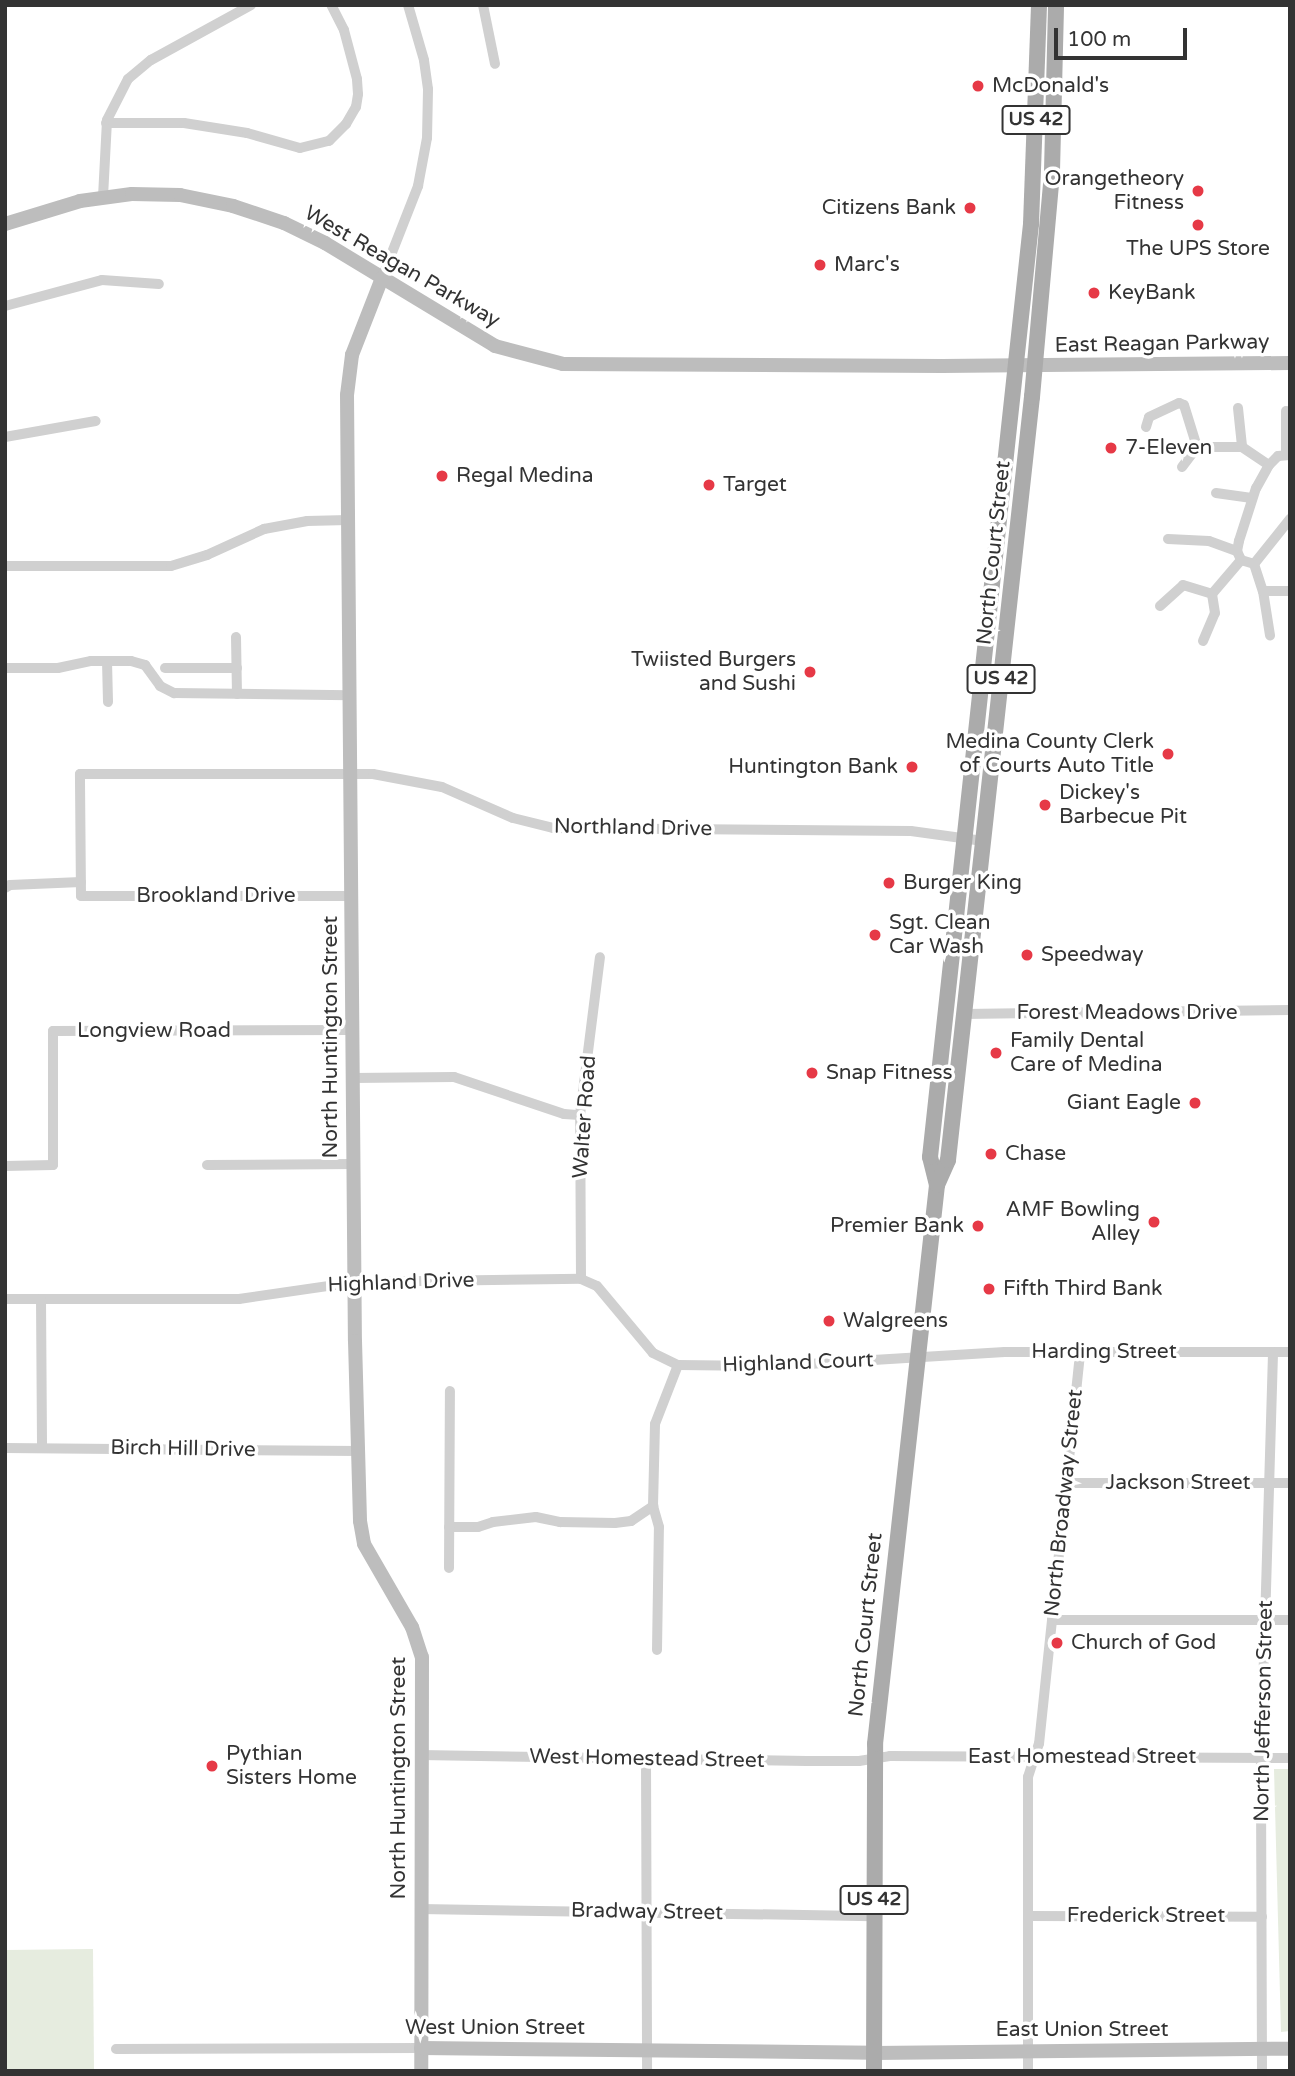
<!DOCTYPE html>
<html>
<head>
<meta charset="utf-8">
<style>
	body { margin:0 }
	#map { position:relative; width:1295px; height:2076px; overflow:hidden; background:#fff; font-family:"Varela Round",sans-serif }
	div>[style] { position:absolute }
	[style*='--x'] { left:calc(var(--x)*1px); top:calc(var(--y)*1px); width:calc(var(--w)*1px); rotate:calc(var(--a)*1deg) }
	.green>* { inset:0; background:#e6ecdf }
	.street>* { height:10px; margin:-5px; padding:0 5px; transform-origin:5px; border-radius:5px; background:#d0d0d0 }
	.secondary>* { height:14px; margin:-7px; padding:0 7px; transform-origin:7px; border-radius:7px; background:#bdbdbd }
	.primary>* { height:16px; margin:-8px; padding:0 8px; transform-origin:8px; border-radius:8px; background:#ababab }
	.dots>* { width:19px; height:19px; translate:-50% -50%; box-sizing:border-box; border:4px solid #fff; border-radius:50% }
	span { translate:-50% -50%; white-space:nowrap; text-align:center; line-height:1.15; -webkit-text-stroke:7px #fff; paint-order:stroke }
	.shield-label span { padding:2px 5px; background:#fff; border:2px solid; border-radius:5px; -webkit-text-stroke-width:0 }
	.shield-label { font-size:19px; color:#333; font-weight:700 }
	.poi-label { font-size:21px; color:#333 }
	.left { translate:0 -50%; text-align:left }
	.right { translate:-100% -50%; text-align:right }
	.street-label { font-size:21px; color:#333 }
	.frame { position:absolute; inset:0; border:7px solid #333; pointer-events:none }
	.scale { position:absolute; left:1054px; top:28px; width:133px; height:32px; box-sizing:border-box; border:4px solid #333; border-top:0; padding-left:9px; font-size:21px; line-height:24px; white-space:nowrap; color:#333; -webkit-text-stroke:5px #fff; paint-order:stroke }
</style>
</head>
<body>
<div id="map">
	<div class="green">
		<i style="clip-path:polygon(1274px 1769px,1290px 1769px,1290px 2031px,1281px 2032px)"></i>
		<i style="clip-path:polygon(93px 1949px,94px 2071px,5px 2071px,5px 1950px)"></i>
	</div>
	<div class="street">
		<i style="--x:483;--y:5;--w:60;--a:78.5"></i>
		<i style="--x:106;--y:123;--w:78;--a:0"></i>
		<i style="--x:184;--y:123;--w:64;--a:9"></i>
		<i style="--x:247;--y:133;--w:55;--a:15.8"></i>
		<i style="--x:300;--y:148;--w:30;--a:-14"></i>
		<i style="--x:329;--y:141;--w:24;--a:-45"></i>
		<i style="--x:346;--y:124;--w:20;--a:-60"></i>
		<i style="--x:356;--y:107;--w:13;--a:-81"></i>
		<i style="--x:358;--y:94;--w:15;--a:-94"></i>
		<i style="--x:357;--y:79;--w:51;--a:-104.9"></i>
		<i style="--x:344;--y:30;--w:28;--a:-117"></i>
		<i style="--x:103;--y:197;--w:77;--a:-87"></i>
		<i style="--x:107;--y:120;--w:46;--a:-62.9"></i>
		<i style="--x:128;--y:79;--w:30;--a:-40"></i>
		<i style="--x:151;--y:60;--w:114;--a:-28.8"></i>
		<i style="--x:382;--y:278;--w:99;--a:-68.6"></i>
		<i style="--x:418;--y:186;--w:49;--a:-79.4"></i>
		<i style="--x:427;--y:138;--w:49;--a:-88.8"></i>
		<i style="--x:428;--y:89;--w:29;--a:-98"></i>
		<i style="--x:424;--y:60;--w:57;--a:-106.2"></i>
		<i style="--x:5;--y:306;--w:100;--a:-15"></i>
		<i style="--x:102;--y:280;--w:57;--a:4"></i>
		<i style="--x:1238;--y:408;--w:39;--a:84"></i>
		<i style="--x:1286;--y:411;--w:43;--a:90"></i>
		<i style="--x:1146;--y:427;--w:10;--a:-73"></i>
		<i style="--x:1149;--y:417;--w:33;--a:-25"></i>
		<i style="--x:1179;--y:403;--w:5;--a:22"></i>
		<i style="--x:1184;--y:405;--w:44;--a:72.8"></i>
		<i style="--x:1197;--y:447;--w:45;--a:0"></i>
		<i style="--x:1242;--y:447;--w:32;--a:34"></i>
		<i style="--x:5;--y:437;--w:92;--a:-10"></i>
		<i style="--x:1290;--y:455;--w:12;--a:175"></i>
		<i style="--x:1278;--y:456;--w:13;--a:135"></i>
		<i style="--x:1269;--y:465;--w:26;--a:119"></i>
		<i style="--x:1256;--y:488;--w:56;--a:107.8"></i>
		<i style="--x:1239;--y:541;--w:10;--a:101"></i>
		<i style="--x:1237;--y:551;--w:10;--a:66"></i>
		<i style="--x:1241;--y:560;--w:14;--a:17"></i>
		<i style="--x:1254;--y:564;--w:58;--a:-51.3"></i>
		<i style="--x:1182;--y:467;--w:25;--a:-53"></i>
		<i style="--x:1216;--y:493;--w:36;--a:8"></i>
		<i style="--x:1168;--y:539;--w:41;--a:2.8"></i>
		<i style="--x:1209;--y:541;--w:30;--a:20"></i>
		<i style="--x:1254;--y:564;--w:28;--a:72"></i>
		<i style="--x:1263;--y:591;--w:45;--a:81"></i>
		<i style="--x:5;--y:566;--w:166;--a:0"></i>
		<i style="--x:171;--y:566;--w:38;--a:-17"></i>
		<i style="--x:207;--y:555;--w:63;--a:-24.5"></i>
		<i style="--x:264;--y:529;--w:44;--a:-10.5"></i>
		<i style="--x:307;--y:521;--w:41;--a:-1.4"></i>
		<i style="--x:1263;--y:591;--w:27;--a:0"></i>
		<i style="--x:1160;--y:606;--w:31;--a:-42"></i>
		<i style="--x:1183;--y:585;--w:30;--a:17"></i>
		<i style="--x:1212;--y:594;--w:45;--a:-49.5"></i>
		<i style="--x:236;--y:637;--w:57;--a:89"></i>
		<i style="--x:1203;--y:641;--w:30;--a:-67"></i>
		<i style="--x:1215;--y:613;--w:19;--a:-99"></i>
		<i style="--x:107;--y:661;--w:41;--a:88.6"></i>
		<i style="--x:5;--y:668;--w:53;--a:0"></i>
		<i style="--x:58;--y:668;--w:34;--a:-12"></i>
		<i style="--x:91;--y:661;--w:40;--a:0"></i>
		<i style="--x:131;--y:661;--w:15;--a:16"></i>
		<i style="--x:145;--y:665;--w:26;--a:54"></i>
		<i style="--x:160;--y:686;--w:16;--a:27"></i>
		<i style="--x:174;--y:693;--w:176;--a:0.7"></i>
		<i style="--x:165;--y:668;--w:72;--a:0"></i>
		<i style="--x:5;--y:888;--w:6;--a:-31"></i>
		<i style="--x:10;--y:885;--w:71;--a:-2.4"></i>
		<i style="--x:351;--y:896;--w:270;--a:180"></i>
		<i style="--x:81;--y:896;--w:122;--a:-90.5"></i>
		<i style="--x:80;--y:774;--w:293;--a:0"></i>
		<i style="--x:373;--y:774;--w:70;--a:10.7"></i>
		<i style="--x:442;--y:787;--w:77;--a:23.6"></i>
		<i style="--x:513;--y:818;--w:41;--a:14"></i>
		<i style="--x:553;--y:828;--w:358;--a:0.5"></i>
		<i style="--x:911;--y:831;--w:73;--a:7.9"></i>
		<i style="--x:964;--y:1014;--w:326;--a:-0.7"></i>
		<i style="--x:353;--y:1078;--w:101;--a:-0.6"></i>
		<i style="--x:454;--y:1077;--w:116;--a:18.6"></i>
		<i style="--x:564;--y:1114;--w:16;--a:4"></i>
		<i style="--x:207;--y:1165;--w:147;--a:-0.4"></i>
		<i style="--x:5;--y:1166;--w:48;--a:-1.2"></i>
		<i style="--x:53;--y:1165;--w:134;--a:-90"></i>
		<i style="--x:53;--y:1031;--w:299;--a:-0.2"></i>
		<i style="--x:581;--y:1279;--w:164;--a:-90.3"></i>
		<i style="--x:580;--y:1115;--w:159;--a:-82.8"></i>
		<i style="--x:5;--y:1299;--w:234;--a:0"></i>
		<i style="--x:239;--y:1299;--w:117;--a:-8.3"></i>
		<i style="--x:355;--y:1282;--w:226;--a:-0.8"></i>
		<i style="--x:581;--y:1279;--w:17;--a:24"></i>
		<i style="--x:597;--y:1286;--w:87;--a:50.1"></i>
		<i style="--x:653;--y:1353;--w:28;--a:26"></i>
		<i style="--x:678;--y:1365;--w:97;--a:0.6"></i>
		<i style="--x:775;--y:1366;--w:230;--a:-3.5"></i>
		<i style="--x:1005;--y:1352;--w:285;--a:0"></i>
		<i style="--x:41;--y:1299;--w:149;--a:89.6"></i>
		<i style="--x:5;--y:1448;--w:355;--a:0.5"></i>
		<i style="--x:1067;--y:1483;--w:223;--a:0"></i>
		<i style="--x:449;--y:1527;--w:29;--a:0"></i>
		<i style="--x:478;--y:1527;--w:16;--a:-18"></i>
		<i style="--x:493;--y:1522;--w:43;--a:-6.6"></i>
		<i style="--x:536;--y:1517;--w:25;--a:12"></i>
		<i style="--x:560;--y:1522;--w:55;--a:1"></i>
		<i style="--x:615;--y:1523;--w:16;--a:-7"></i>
		<i style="--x:631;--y:1521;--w:27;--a:-34"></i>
		<i style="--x:449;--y:1568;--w:177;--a:-89.7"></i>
		<i style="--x:1052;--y:1620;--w:238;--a:0"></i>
		<i style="--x:657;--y:1650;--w:123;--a:-89.1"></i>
		<i style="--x:659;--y:1527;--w:22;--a:-106"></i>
		<i style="--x:653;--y:1506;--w:82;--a:-88.6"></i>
		<i style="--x:655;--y:1424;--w:63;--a:-68.7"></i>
		<i style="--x:420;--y:1755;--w:387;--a:0.9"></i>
		<i style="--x:807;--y:1761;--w:52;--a:0"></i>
		<i style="--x:859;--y:1761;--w:31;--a:-9"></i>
		<i style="--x:890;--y:1756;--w:400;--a:0.3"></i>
		<i style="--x:646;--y:1759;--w:312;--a:89.8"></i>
		<i style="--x:420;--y:1909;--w:454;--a:0.9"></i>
		<i style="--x:1029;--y:1916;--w:233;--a:0.2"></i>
		<i style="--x:116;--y:2049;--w:305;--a:-0.2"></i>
		<i style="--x:1028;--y:2071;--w:294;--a:-90"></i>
		<i style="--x:1028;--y:1777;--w:35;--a:-72"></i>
		<i style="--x:1039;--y:1744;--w:394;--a:-84"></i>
		<i style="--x:1262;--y:2071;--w:313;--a:-90.2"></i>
		<i style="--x:1261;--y:1758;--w:406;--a:-88.3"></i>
	</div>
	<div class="secondary">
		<i style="--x:5;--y:224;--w:78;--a:-17"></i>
		<i style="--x:80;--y:201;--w:52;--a:-7.7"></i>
		<i style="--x:132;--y:194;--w:48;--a:1.2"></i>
		<i style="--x:180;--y:195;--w:54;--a:11.7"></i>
		<i style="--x:233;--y:206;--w:54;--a:18.4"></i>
		<i style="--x:284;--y:223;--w:46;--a:26"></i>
		<i style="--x:325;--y:243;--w:199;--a:31.2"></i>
		<i style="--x:495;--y:346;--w:70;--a:14.8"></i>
		<i style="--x:563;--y:364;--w:379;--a:0.3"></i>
		<i style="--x:942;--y:366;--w:348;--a:-0.5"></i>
		<i style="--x:382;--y:278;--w:83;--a:111.3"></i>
		<i style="--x:352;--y:355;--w:40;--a:97.1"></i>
		<i style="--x:347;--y:395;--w:946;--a:89.52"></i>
		<i style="--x:355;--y:1341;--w:180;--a:88.4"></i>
		<i style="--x:360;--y:1521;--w:23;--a:80"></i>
		<i style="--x:364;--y:1544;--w:96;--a:60"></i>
		<i style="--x:412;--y:1627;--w:32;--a:72"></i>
		<i style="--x:422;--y:1657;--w:414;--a:90.1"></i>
		<i style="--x:421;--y:2048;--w:453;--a:0.6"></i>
		<i style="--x:874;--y:2053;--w:416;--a:-0.6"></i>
	</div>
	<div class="primary">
		<i style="--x:937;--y:1185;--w:29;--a:-104"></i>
		<i style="--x:930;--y:1157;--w:938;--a:-83.82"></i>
		<i style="--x:1031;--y:224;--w:219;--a:-87.9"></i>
		<i style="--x:874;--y:2071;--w:327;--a:-89.8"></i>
		<i style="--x:875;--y:1744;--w:562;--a:-83.67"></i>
		<i style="--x:937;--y:1185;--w:27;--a:-66"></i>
		<i style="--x:948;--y:1160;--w:768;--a:-83.72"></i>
		<i style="--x:1032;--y:397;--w:227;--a:-84.9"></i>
		<i style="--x:1052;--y:171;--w:166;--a:-88.6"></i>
	</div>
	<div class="dots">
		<i style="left:978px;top:86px;background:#e63946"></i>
		<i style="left:1198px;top:191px;background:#e63946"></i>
		<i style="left:970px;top:208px;background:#e63946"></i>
		<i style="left:1198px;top:225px;background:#e63946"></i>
		<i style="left:820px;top:265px;background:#e63946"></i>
		<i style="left:1094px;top:293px;background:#e63946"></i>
		<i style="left:1111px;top:448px;background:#e63946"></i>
		<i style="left:442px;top:476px;background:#e63946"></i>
		<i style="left:709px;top:485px;background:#e63946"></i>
		<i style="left:810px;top:672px;background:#e63946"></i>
		<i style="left:1168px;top:754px;background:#e63946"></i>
		<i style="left:912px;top:767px;background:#e63946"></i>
		<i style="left:1045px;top:805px;background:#e63946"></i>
		<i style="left:889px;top:883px;background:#e63946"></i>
		<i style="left:875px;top:935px;background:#e63946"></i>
		<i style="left:1027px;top:955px;background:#e63946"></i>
		<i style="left:996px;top:1053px;background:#e63946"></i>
		<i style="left:812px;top:1073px;background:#e63946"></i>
		<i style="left:1195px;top:1103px;background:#e63946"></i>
		<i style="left:991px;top:1154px;background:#e63946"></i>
		<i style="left:1154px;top:1222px;background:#e63946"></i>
		<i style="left:978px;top:1226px;background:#e63946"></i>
		<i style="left:989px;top:1289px;background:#e63946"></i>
		<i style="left:829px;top:1321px;background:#e63946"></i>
		<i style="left:1057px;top:1643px;background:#e63946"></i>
		<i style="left:212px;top:1766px;background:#e63946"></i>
	</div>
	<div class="shield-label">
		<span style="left:1036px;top:120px">US 42</span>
		<span style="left:1001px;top:679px">US 42</span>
		<span style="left:874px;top:1900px">US 42</span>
	</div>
	<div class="poi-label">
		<span class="left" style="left:992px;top:86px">McDonald's</span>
		<span class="right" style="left:1184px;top:191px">Orangetheory<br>Fitness</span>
		<span class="right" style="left:956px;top:208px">Citizens Bank</span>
		<span style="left:1198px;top:249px">The UPS Store</span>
		<span class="left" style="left:834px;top:265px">Marc's</span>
		<span class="left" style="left:1108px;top:293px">KeyBank</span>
		<span class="left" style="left:1125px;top:448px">7-Eleven</span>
		<span class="left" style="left:456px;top:476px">Regal Medina</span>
		<span class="left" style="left:723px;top:485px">Target</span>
		<span class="right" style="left:796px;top:672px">Twiisted Burgers<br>and Sushi</span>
		<span class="right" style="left:1154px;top:754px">Medina County Clerk<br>of Courts Auto Title</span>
		<span class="right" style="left:898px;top:767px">Huntington Bank</span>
		<span class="left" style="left:1059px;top:805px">Dickey's<br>Barbecue Pit</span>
		<span class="left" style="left:903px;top:883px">Burger King</span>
		<span class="left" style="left:889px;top:935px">Sgt. Clean<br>Car Wash</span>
		<span class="left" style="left:1041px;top:955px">Speedway</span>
		<span class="left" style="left:1010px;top:1053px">Family Dental<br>Care of Medina</span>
		<span class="left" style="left:826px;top:1073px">Snap Fitness</span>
		<span class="right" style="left:1181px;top:1103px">Giant Eagle</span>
		<span class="left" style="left:1005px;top:1154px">Chase</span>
		<span class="right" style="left:1140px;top:1222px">AMF Bowling<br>Alley</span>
		<span class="right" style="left:964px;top:1226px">Premier Bank</span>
		<span class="left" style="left:1003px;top:1289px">Fifth Third Bank</span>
		<span class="left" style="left:843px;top:1321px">Walgreens</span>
		<span class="left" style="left:1071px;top:1643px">Church of God</span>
		<span class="left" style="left:226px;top:1766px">Pythian<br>Sisters Home</span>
	</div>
	<div class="street-label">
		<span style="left:402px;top:267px;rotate:30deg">West Reagan Parkway</span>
		<span style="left:1162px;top:344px;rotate:-1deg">East Reagan Parkway</span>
		<span style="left:994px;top:553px;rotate:-84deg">North Court Street</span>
		<span style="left:633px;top:828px;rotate:1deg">Northland Drive</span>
		<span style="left:216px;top:896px">Brookland Drive</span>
		<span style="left:1127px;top:1013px">Forest Meadows Drive</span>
		<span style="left:154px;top:1031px">Longview Road</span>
		<span style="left:331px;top:1037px;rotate:-90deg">North Huntington Street</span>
		<span style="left:585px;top:1117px;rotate:-86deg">Walter Road</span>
		<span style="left:401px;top:1283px;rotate:-2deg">Highland Drive</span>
		<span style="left:1104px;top:1352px">Harding Street</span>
		<span style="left:798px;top:1363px;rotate:-2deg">Highland Court</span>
		<span style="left:183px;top:1449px;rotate:1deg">Birch Hill Drive</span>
		<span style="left:1178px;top:1483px">Jackson Street</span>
		<span style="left:1064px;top:1503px;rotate:-84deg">North Broadway Street</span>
		<span style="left:866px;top:1625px;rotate:-84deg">North Court Street</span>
		<span style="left:1264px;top:1711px;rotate:-89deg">North Jefferson Street</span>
		<span style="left:1082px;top:1757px">East Homestead Street</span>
		<span style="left:647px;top:1759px;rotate:1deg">West Homestead Street</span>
		<span style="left:399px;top:1778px;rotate:-90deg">North Huntington Street</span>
		<span style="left:647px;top:1912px;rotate:1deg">Bradway Street</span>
		<span style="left:1146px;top:1916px">Frederick Street</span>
		<span style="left:495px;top:2028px">West Union Street</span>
		<span style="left:1082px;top:2030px">East Union Street</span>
	</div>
	<div class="frame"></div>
	<div class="scale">100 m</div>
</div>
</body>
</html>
